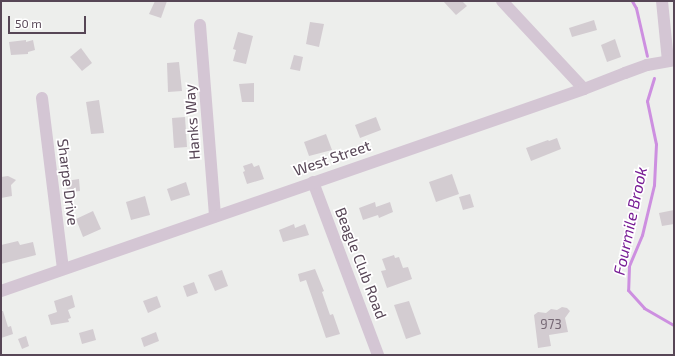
<!DOCTYPE html>
<html>
<head>
<meta charset="utf-8">
<style>
	body { margin:0 }
	#map { position:relative; width:675px; height:356px; overflow:hidden; background:#edeeec; font-family:"Exo 2",sans-serif }
	div>[style] { position:absolute }
	[style*='--x'] { left:calc(var(--x)*1px); top:calc(var(--y)*1px); width:calc(var(--w)*1px); rotate:calc(var(--a)*1deg) }
	.stream>* { height:3px; margin:-1.5px; padding:0 1.5px; transform-origin:1.5px; border-radius:1.5px; background:#cd8fe0 }
	.building>* { inset:0; background:#d3ccd1 }
	.street>* { height:12px; margin:-6px; padding:0 6px; transform-origin:6px; border-radius:6px; background:#d4c6d4 }
	span { translate:-50% -50%; white-space:nowrap; text-align:center; line-height:1.15; -webkit-text-stroke:3.5px #fff; paint-order:stroke }
	.number-label { font-size:13px; color:#766875 }
	.number-label span { -webkit-text-stroke-width:0 }
	.street-label { font-size:15px; color:#574656 }
	.water-label { font-size:16px; color:#771c94; font-style:italic }
	.frame { position:absolute; inset:0; border:2px solid #574656; pointer-events:none }
	.scale { position:absolute; left:8px; top:16px; width:78px; height:18px; box-sizing:border-box; border:2px solid #574656; border-top:0; padding-left:5px; font-size:12px; line-height:14px; white-space:nowrap; color:#574656; -webkit-text-stroke:3px #fff; paint-order:stroke }
</style>
</head>
<body>
<div id="map">
	<div class="stream">
		<i style="--x:632;--y:1;--w:8;--a:60"></i>
		<i style="--x:636;--y:8;--w:49;--a:77.1"></i>
		<i style="--x:654;--y:78;--w:24;--a:107"></i>
		<i style="--x:647;--y:101;--w:44;--a:78.2"></i>
		<i style="--x:656;--y:144;--w:41;--a:92.8"></i>
		<i style="--x:654;--y:185;--w:51;--a:103.5"></i>
		<i style="--x:642;--y:235;--w:34;--a:113"></i>
		<i style="--x:629;--y:266;--w:24;--a:92"></i>
		<i style="--x:628;--y:290;--w:24;--a:48"></i>
		<i style="--x:644;--y:308;--w:34;--a:30"></i>
	</div>
	<div class="building">
		<i style="clip-path:polygon(155px 1px,167px 1px,161px 18px,149px 14px)"></i>
		<i style="clip-path:polygon(443px 1px,462px 1px,467px 6px,456px 15px)"></i>
		<i style="clip-path:polygon(594px 20px,597px 30px,572px 37px,569px 28px)"></i>
		<i style="clip-path:polygon(310px 22px,324px 24px,319px 47px,306px 44px)"></i>
		<i style="clip-path:polygon(238px 32px,253px 36px,246px 64px,233px 61px,236px 50px,233px 49px)"></i>
		<i style="clip-path:polygon(615px 39px,621px 57px,607px 62px,601px 45px)"></i>
		<i style="clip-path:polygon(26px 40px,26px 42px,33px 40px,35px 50px,28px 52px,28px 54px,11px 55px,9px 42px)"></i>
		<i style="clip-path:polygon(81px 48px,92px 63px,82px 71px,70px 57px)"></i>
		<i style="clip-path:polygon(294px 55px,303px 57px,300px 71px,290px 69px)"></i>
		<i style="clip-path:polygon(179px 62px,182px 91px,168px 92px,167px 63px)"></i>
		<i style="clip-path:polygon(254px 83px,254px 102px,242px 102px,239px 84px)"></i>
		<i style="clip-path:polygon(99px 100px,104px 133px,91px 134px,86px 102px)"></i>
		<i style="clip-path:polygon(185px 117px,187px 147px,174px 148px,172px 118px)"></i>
		<i style="clip-path:polygon(376px 117px,381px 130px,360px 138px,355px 125px)"></i>
		<i style="clip-path:polygon(326px 134px,332px 150px,309px 156px,304px 142px)"></i>
		<i style="clip-path:polygon(557px 138px,561px 149px,531px 161px,526px 148px,548px 140px,549px 141px)"></i>
		<i style="clip-path:polygon(252px 163px,254px 167px,259px 165px,264px 179px,247px 184px,243px 172px,245px 171px,243px 166px)"></i>
		<i style="clip-path:polygon(452px 174px,459px 194px,436px 202px,429px 182px)"></i>
		<i style="clip-path:polygon(8px 176px,16px 180px,11px 185px,12px 196px,1px 198px,1px 177px)"></i>
		<i style="clip-path:polygon(79px 179px,80px 191px,67px 192px,66px 181px)"></i>
		<i style="clip-path:polygon(186px 182px,190px 195px,171px 201px,167px 189px)"></i>
		<i style="clip-path:polygon(470px 194px,474px 207px,463px 210px,459px 197px)"></i>
		<i style="clip-path:polygon(145px 196px,150px 215px,131px 220px,126px 202px)"></i>
		<i style="clip-path:polygon(375px 202px,376px 207px,390px 202px,393px 212px,379px 218px,378px 215px,363px 220px,359px 208px)"></i>
		<i style="clip-path:polygon(674px 210px,674px 224px,662px 226px,659px 213px)"></i>
		<i style="clip-path:polygon(93px 211px,101px 229px,83px 237px,76px 219px)"></i>
		<i style="clip-path:polygon(294px 224px,295px 228px,305px 224px,309px 235px,283px 242px,279px 230px)"></i>
		<i style="clip-path:polygon(18px 241px,20px 245px,33px 242px,36px 255px,1px 264px,1px 245px)"></i>
		<i style="clip-path:polygon(394px 255px,395px 258px,399px 257px,403px 268px,408px 267px,412px 279px,387px 288px,381px 271px,386px 270px,382px 259px)"></i>
		<i style="clip-path:polygon(315px 269px,324px 291px,322px 292px,330px 315px,333px 314px,340px 334px,326px 338px,306px 280px,300px 282px,298px 274px)"></i>
		<i style="clip-path:polygon(222px 270px,228px 286px,215px 291px,208px 275px)"></i>
		<i style="clip-path:polygon(194px 282px,198px 293px,187px 297px,183px 286px)"></i>
		<i style="clip-path:polygon(72px 295px,75px 307px,68px 310px,71px 318px,68px 319px,69px 322px,51px 325px,48px 315px,57px 312px,54px 301px)"></i>
		<i style="clip-path:polygon(157px 296px,161px 307px,148px 313px,143px 301px)"></i>
		<i style="clip-path:polygon(409px 301px,421px 334px,406px 339px,394px 305px)"></i>
		<i style="clip-path:polygon(562px 307px,567px 308px,570px 311px,565px 318px,568px 332px,549px 335px,551px 346px,538px 348px,534px 315px,538px 312px,546px 313px,551px 309px,557px 310px)"></i>
		<i style="clip-path:polygon(1px 311px,3px 311px,8px 327px,11px 326px,13px 334px,1px 338px)"></i>
		<i style="clip-path:polygon(93px 329px,96px 340px,82px 344px,79px 333px)"></i>
		<i style="clip-path:polygon(156px 332px,159px 341px,144px 347px,141px 338px)"></i>
		<i style="clip-path:polygon(26px 336px,29px 346px,22px 349px,18px 339px)"></i>
	</div>
	<div class="street">
		<i style="--x:502;--y:1;--w:120;--a:47"></i>
		<i style="--x:662;--y:1;--w:60;--a:84.3"></i>
		<i style="--x:200;--y:25;--w:192;--a:85.5"></i>
		<i style="--x:42;--y:98;--w:172;--a:83"></i>
		<i style="--x:313;--y:182;--w:185;--a:69.4"></i>
		<i style="--x:1;--y:291;--w:617;--a:-19.11"></i>
		<i style="--x:584;--y:89;--w:44;--a:-21.3"></i>
		<i style="--x:625;--y:73;--w:23;--a:-20"></i>
		<i style="--x:647;--y:65;--w:27;--a:-10"></i>
	</div>
	<div class="number-label">
		<span style="left:551px;top:324px">973</span>
	</div>
	<div class="street-label">
		<span style="left:192px;top:122px;rotate:-94deg">Hanks Way</span>
		<span style="left:332px;top:158px;rotate:-19deg">West Street</span>
		<span style="left:68px;top:182px;rotate:83deg">Sharpe Drive</span>
		<span style="left:361px;top:263px;rotate:69deg">Beagle Club Road</span>
	</div>
	<div class="water-label">
		<span style="left:630px;top:221px;rotate:-78deg">Fourmile Brook</span>
	</div>
	<div class="frame"></div>
	<div class="scale">50 m</div>
</div>
</body>
</html>
